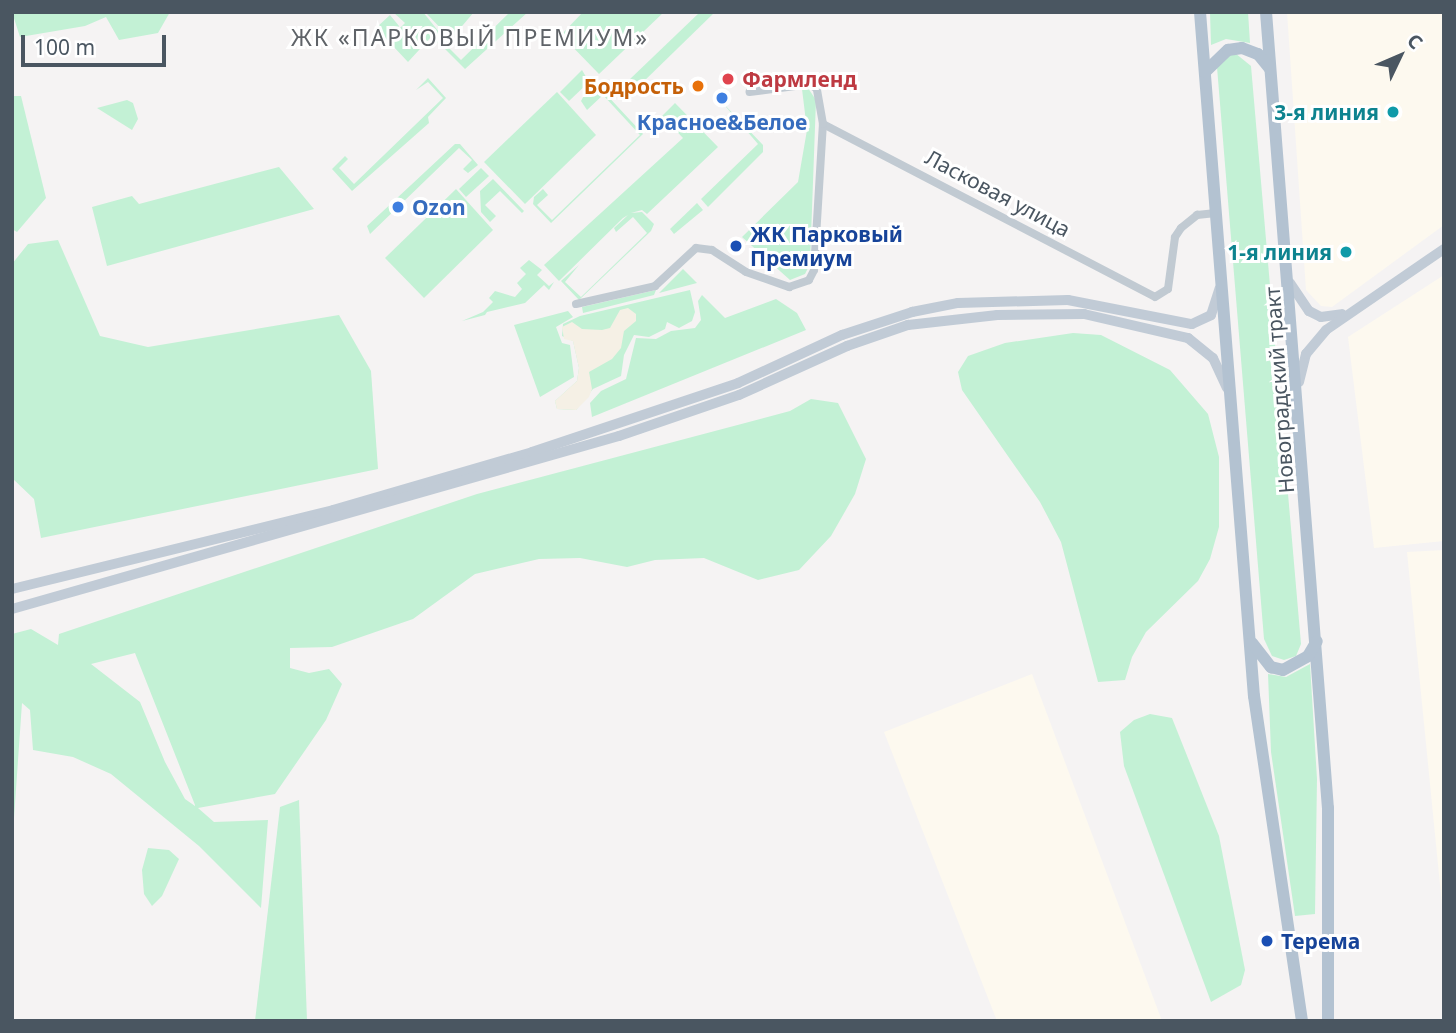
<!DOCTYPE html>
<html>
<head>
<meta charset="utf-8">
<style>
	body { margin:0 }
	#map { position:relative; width:1456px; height:1033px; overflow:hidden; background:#f5f3f3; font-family:"Noto Sans",sans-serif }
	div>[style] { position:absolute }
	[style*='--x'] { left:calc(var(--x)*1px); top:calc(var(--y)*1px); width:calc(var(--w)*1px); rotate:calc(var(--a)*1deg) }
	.commercial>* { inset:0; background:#fdf9ef }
	.green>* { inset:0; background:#c3f1d5 }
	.sand>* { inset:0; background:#f5f0e5 }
	.street>* { height:8px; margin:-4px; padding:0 4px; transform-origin:4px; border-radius:4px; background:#c1cad2 }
	.secondary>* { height:10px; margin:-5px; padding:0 5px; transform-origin:5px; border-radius:5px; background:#c1cbd6 }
	.primary>* { height:12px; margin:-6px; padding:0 6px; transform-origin:6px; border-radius:6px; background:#b3c2d1 }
	.dots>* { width:19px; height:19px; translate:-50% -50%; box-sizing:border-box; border:4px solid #fff; border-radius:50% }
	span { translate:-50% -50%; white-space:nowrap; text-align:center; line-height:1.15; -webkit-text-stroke:6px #fff; paint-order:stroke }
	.health-label { font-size:21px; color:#be3a42; font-weight:700 }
	.left { translate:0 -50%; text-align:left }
	.food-label { font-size:21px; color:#c56008; font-weight:700 }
	.right { translate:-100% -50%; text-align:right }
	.culture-label { font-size:21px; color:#0d838f; font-weight:700 }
	.shop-label { font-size:21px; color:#366cbe; font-weight:700 }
	.street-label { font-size:21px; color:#4a5661 }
	.transit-label { font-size:21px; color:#164399; font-weight:700 }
	.neighbourhood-label { font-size:23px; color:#5f6368; letter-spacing:2px }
	.frame { position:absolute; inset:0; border:14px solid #4a5661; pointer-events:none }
	.north { position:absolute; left:1365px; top:21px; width:70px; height:70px; -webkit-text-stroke:5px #fff; paint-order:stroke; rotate:46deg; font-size:19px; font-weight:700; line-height:28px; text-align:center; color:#4a5661 }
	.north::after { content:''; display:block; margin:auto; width:24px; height:32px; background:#4a5661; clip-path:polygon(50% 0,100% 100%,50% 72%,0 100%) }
	.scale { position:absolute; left:21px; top:35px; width:145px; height:32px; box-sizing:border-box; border:4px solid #4a5661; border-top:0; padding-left:9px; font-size:21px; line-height:24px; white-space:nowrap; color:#4a5661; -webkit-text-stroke:5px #fff; paint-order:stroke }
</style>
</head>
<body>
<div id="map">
	<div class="commercial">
		<i style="clip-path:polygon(1287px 12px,1444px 12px,1444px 225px,1332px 307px,1321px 306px,1306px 290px)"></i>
		<i style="clip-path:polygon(1444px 275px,1444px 541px,1374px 548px,1348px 337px)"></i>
		<i style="clip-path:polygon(1444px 550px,1444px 925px,1407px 552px)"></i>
		<i style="clip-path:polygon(1032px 674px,1162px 1021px,997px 1021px,884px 732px)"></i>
	</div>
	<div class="green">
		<i style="clip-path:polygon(12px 12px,170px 12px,158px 33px,119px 40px,106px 17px,85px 26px,20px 37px)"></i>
		<i style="clip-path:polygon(393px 12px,423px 12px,443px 37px,437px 43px,431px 37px,408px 62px,376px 28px,390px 15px,399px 26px,389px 39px,405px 23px)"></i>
		<i style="clip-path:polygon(425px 12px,474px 12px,446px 45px,461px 60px,510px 12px,528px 12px,465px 69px,443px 47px,449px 37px)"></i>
		<i style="clip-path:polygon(583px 12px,664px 12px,599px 74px,561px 35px)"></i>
		<i style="clip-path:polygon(700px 12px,715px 12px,639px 86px,634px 85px,629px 80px)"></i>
		<i style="clip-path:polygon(1210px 12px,1248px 12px,1250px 43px,1226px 39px,1211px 45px)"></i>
		<i style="clip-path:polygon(1235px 53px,1251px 66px,1301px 644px,1296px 656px,1284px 660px,1272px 656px,1264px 639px,1217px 67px,1221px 60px)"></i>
		<i style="clip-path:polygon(582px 70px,589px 82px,569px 101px,560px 92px)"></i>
		<i style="clip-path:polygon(428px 78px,446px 98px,428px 117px,429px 123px,352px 191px,332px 169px,345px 156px,348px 159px,339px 168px,354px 184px,443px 98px,428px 82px,416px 90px)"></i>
		<i style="clip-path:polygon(808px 88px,816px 100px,810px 264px,805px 274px,790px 280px,742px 237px,798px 182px,807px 130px,802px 89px)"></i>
		<i style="clip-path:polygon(587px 90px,604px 92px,643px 134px,551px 223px,533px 204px,534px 197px,543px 189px,548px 195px,537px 205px,552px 220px,640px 135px,603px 95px,587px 110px,581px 101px)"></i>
		<i style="clip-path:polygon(557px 92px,596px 135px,525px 204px,484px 162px)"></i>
		<i style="clip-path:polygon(12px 96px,21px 96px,46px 198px,17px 232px,12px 229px)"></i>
		<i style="clip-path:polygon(127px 100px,133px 103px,138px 119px,132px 130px,97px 108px)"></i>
		<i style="clip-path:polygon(720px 100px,763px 145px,763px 152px,708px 207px,701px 199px,758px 144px)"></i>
		<i style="clip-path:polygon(675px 103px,718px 147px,647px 214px,642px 210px,631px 213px,642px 212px,654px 224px,651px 231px,579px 300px,561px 281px,579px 265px,565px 282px,581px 297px,647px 233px,633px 217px,616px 232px,614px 228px,628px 215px,623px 218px,559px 281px,544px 265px,683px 138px,662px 116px)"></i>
		<i style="clip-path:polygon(455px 144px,460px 144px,478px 165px,468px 173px,463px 169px,472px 160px,459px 148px,370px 234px,367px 226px)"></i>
		<i style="clip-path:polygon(279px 167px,314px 209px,107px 266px,92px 207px,132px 196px,139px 204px)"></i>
		<i style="clip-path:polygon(481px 168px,489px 176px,466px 197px,459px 189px)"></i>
		<i style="clip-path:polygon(493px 179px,524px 211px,522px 213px,500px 191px,485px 205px,496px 216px,490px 222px,481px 212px,480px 191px)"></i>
		<i style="clip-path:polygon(456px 189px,493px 230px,424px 298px,385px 258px)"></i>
		<i style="clip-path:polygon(697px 203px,703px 210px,674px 234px,670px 229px)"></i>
		<i style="clip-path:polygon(58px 240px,100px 336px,148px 347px,339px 315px,371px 371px,378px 469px,41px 538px,34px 499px,12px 478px,12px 264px,28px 244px)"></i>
		<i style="clip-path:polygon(529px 260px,542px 270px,537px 275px,549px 286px,554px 282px,549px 290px,544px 285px,525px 303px,487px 312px,485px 315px,462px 321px,483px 312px,493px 302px,489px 298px,495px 291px,515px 297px,522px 289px,517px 283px,526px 274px,520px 268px)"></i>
		<i style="clip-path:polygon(683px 269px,697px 283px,659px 293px)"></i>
		<i style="clip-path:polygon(656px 290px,654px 295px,583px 313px,582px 307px)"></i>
		<i style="clip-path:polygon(690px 290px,695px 312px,692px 321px,679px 328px,667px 322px,665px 329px,649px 337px,634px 335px,624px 355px,621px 376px,593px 389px,576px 410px,557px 409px,555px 401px,577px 381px,579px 368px,573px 341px,562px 336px,563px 324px,580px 316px)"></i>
		<i style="clip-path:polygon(702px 295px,725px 318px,776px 299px,797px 313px,806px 330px,592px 417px,590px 403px,601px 391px,626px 379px,636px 338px,656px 339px,671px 331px,695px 328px,701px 320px,698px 301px)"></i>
		<i style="clip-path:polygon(568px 311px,573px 317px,556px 327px,562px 343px,570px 345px,574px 377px,540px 397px,514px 325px)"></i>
		<i style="clip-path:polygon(1073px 333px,1101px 335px,1170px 370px,1208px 414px,1219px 457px,1219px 527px,1210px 559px,1198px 581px,1146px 632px,1132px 657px,1125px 680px,1098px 682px,1061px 542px,1040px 502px,962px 390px,958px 372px,968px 356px,1005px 343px)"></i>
		<i style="clip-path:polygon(evenodd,811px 399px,838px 403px,866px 459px,855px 494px,831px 536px,799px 570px,758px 580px,704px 558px,655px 560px,627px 567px,580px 558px,539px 559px,475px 574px,413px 619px,332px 647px,290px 648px,290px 668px,309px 673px,329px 669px,342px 684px,326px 720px,275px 794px,198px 808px,214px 822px,268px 820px,261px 908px,199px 846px,111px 774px,73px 757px,33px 750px,30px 710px,22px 703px,12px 847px,12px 634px,31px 629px,58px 645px,59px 634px,477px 494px,790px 411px,811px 399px,135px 653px,195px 805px,195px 806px,185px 799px,165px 762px,140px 702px,91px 664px,135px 653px)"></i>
		<i style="clip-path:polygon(1310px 664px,1317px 779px,1315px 914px,1295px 916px,1271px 752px,1268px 674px,1286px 677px)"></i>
		<i style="clip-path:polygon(1150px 714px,1172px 718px,1219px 836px,1245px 970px,1241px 985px,1211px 1002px,1124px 766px,1120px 732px,1134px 720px)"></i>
		<i style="clip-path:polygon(299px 800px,307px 1021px,255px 1021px,280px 807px)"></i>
		<i style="clip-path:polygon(148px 848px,169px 850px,179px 859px,162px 896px,152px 906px,144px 894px,142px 870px)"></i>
	</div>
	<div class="sand">
		<i style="clip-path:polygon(628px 308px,636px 314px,636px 321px,624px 331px,621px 348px,612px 359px,589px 372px,592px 389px,589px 397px,576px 410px,557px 409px,555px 401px,577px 381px,579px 368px,573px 341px,564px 339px,562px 327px,572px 322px,582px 329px,602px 330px,610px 328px,620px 310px)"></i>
	</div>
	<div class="street">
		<i style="--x:823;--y:124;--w:374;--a:27.5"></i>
		<i style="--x:1155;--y:297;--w:15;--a:-32"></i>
		<i style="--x:1168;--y:289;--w:52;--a:-82.3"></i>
		<i style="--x:1175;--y:237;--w:11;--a:-56"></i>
		<i style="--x:1181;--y:228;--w:21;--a:-39"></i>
		<i style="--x:1197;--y:215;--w:19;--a:-6"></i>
		<i style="--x:576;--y:304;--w:81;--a:-12.8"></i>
		<i style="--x:655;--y:286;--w:56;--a:-42.8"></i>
		<i style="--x:696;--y:248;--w:16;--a:7"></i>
		<i style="--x:712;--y:250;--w:40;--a:32.9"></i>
		<i style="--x:746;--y:272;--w:46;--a:19.2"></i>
		<i style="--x:789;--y:287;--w:21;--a:-19"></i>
		<i style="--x:809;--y:280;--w:11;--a:-63"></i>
		<i style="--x:814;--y:270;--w:146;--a:-86.5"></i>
		<i style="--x:823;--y:124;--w:36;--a:-100"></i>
		<i style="--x:817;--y:89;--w:9;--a:-144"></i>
		<i style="--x:810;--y:84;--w:61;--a:172.4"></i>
	</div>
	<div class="secondary">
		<i style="--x:1290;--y:283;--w:34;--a:56"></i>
		<i style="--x:1309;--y:311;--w:13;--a:27"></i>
		<i style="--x:1321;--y:317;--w:21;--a:-8"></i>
		<i style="--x:1299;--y:382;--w:29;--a:-76"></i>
		<i style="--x:1306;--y:354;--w:31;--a:-50"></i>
		<i style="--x:1326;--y:330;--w:143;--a:-34.5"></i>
		<i style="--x:12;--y:589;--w:331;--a:-13.8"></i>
		<i style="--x:333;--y:510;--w:207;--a:-16.2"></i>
		<i style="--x:532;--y:452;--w:217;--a:-18.5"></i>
		<i style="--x:738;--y:383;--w:115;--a:-24.8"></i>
		<i style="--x:842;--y:335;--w:74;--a:-18.2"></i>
		<i style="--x:912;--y:312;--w:47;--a:-11.1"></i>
		<i style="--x:958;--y:303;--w:110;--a:-1.6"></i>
		<i style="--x:1068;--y:300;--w:126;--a:11"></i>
		<i style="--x:1192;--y:324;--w:21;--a:-25"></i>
		<i style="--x:1211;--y:315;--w:28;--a:-72"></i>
		<i style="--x:12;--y:609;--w:631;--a:-15.91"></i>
		<i style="--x:619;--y:436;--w:127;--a:-18.9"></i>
		<i style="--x:739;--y:395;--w:119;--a:-24.4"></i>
		<i style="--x:847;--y:346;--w:65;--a:-19"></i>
		<i style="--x:908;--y:325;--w:90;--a:-6.4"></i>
		<i style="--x:997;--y:315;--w:87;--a:-0.7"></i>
		<i style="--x:1084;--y:314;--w:107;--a:13"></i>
		<i style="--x:1188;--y:338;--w:32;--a:39"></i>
		<i style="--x:1213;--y:358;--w:33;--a:65"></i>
	</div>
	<div class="primary">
		<i style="--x:1200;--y:12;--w:686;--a:85.49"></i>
		<i style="--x:1254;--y:696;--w:329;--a:81.6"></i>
		<i style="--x:1266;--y:12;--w:798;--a:85.55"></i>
		<i style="--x:1328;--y:808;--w:213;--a:90"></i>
		<i style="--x:1205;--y:72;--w:32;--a:-44"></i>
		<i style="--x:1228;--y:50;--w:14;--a:-8"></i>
		<i style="--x:1242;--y:48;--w:17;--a:21"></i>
		<i style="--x:1258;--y:54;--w:19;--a:51"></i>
		<i style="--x:1252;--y:643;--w:31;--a:52"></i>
		<i style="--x:1271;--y:667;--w:12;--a:14"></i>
		<i style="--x:1283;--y:670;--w:29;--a:-29"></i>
		<i style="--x:1308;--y:656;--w:17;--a:-59"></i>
	</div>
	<div class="dots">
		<i style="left:728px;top:79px;background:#e0444e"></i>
		<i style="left:698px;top:86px;background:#e8710a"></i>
		<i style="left:722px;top:98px;background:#3f7fe0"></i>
		<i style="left:1393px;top:112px;background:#0f9aa8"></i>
		<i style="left:398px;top:207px;background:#3f7fe0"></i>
		<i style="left:736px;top:246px;background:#1a4fb4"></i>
		<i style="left:1346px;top:252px;background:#0f9aa8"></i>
		<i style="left:1267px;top:941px;background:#1a4fb4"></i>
	</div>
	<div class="health-label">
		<span class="left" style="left:742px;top:79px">Фармленд</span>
	</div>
	<div class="food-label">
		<span class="right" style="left:684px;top:86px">Бодрость</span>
	</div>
	<div class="culture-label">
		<span class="right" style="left:1379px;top:112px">3-я линия</span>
		<span class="right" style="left:1332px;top:252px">1-я линия</span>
	</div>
	<div class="shop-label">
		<span style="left:722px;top:122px">Красное&amp;Белое</span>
		<span class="left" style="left:412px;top:207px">Ozon</span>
	</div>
	<div class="street-label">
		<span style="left:998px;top:193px;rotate:28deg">Ласковая улица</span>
		<span style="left:1279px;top:390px;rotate:-94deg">Новоградский тракт</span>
	</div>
	<div class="transit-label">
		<span class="left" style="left:750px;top:246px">ЖК Парковый<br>Премиум</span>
		<span class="left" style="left:1281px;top:941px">Терема</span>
	</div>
	<div class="neighbourhood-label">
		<span style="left:470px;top:37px">ЖК «ПАРКОВЫЙ ПРЕМИУМ»</span>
	</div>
	<div class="frame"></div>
	<div class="north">С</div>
	<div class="scale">100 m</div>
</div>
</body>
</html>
